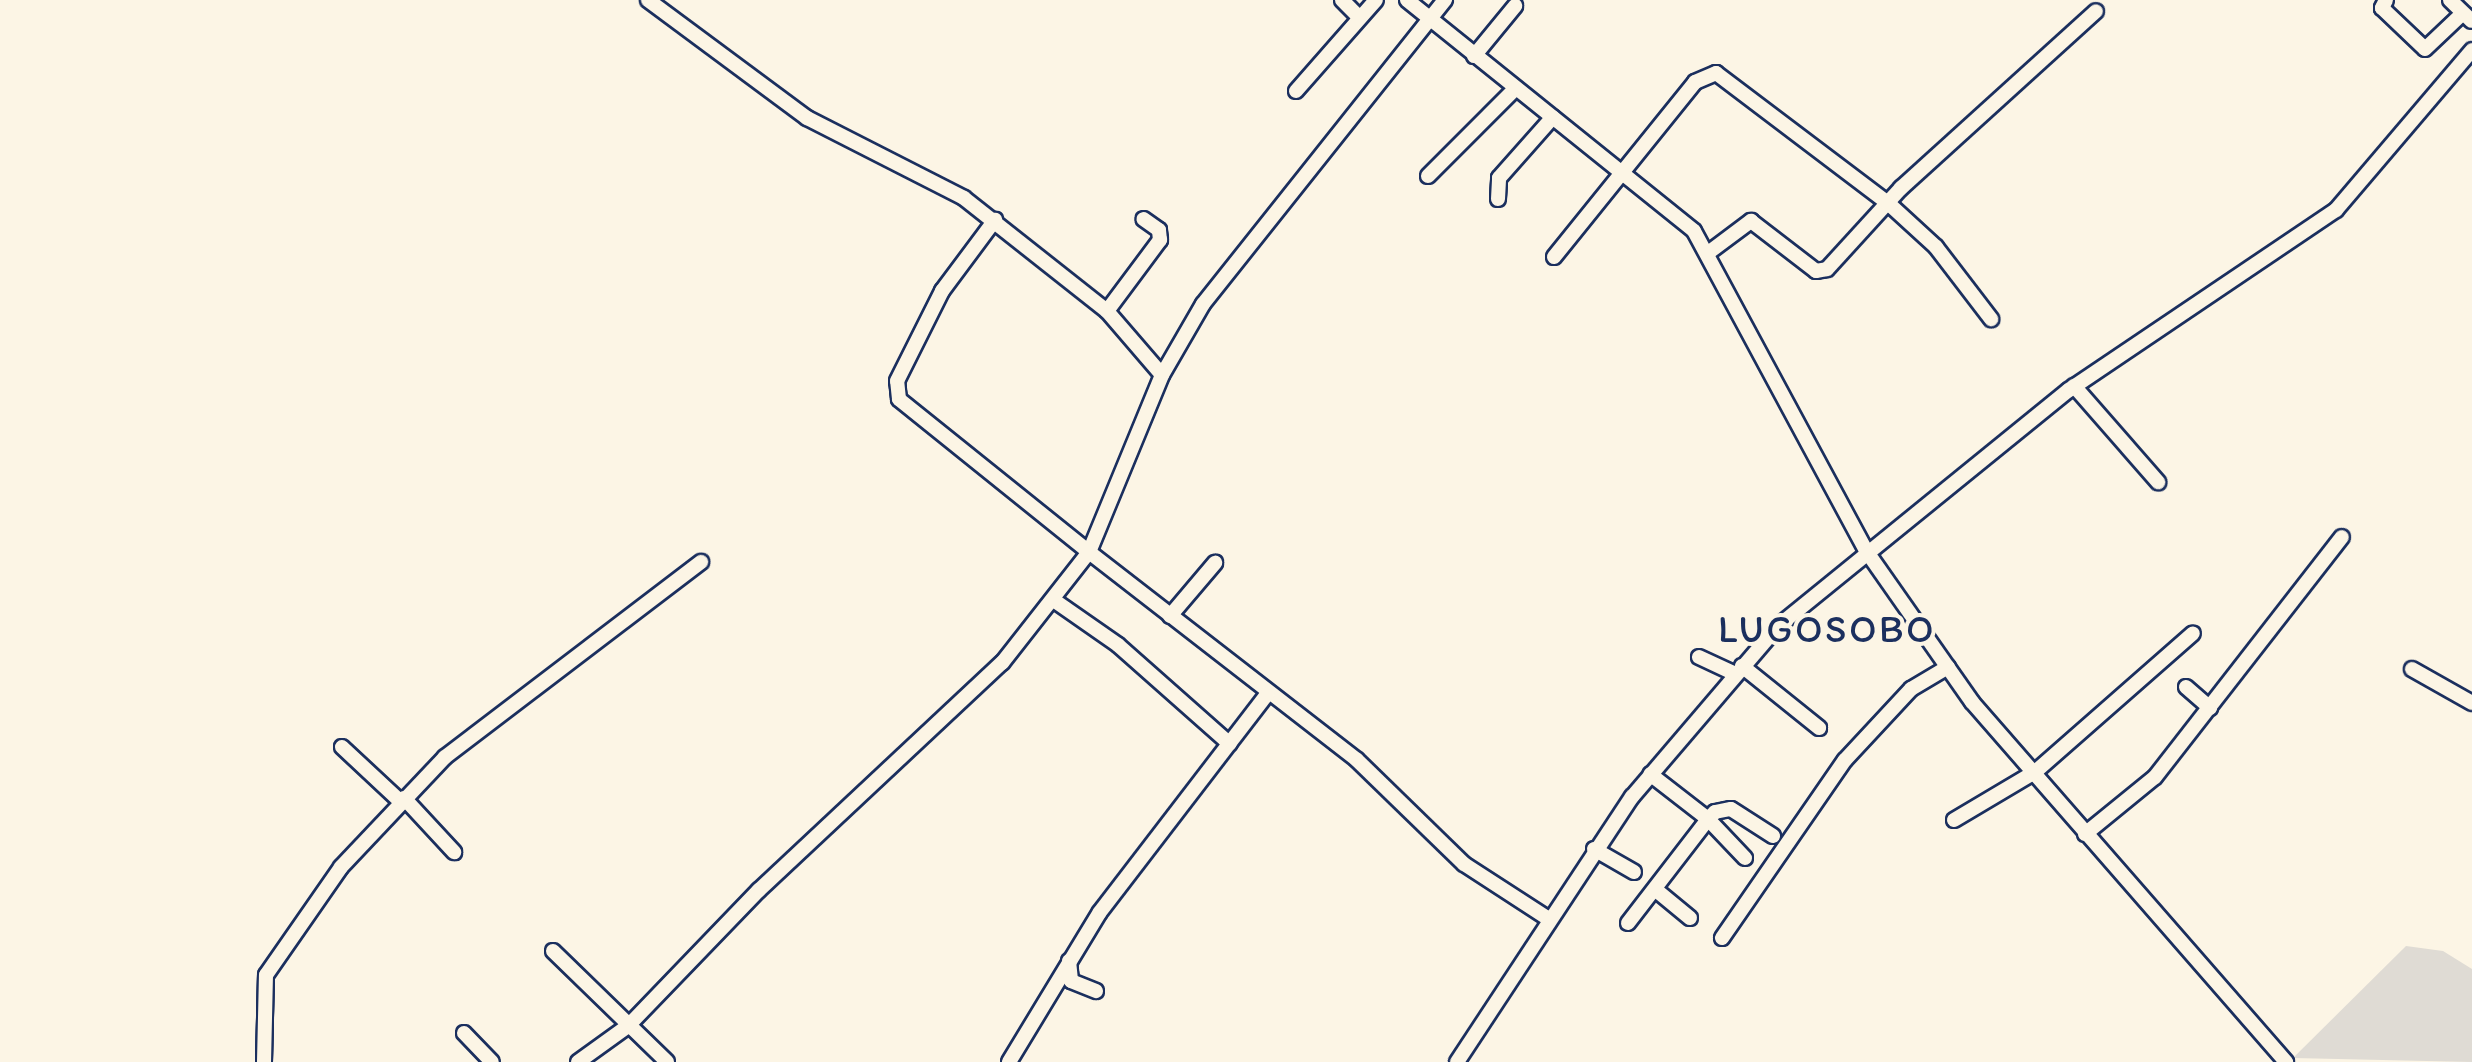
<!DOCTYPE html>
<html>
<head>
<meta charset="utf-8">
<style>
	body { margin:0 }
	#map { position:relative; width:2472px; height:1062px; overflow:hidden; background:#fcf5e5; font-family:Itim,sans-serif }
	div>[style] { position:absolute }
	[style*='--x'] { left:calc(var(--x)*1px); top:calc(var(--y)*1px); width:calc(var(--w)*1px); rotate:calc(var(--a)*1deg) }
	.green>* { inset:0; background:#dfdbd4 }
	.roads { filter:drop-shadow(2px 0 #1b2f5e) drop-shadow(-2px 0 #1b2f5e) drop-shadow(0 2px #1b2f5e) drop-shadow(0 -2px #1b2f5e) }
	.minor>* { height:14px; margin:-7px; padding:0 7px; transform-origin:7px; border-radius:7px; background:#fcf5e5 }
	span { translate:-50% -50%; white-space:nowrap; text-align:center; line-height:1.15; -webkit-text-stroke:8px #fcf5e5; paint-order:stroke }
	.quarter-label { font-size:38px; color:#1b2f5e; letter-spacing:2.5px }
</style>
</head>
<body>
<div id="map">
	<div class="green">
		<i style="clip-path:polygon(2406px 946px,2443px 951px,2472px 969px,2472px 1062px,2293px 1058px)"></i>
	</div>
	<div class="roads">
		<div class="minor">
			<i style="--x:648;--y:0;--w:198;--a:36.6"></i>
			<i style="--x:807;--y:118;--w:176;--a:27"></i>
			<i style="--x:964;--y:198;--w:182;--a:38.3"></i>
			<i style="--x:1107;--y:311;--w:84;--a:49.3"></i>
			<i style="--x:1162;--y:375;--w:191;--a:112.4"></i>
			<i style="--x:1089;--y:552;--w:339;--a:37.8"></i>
			<i style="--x:1357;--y:760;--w:149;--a:44.2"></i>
			<i style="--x:1464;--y:864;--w:99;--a:33"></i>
			<i style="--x:1342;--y:0;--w:25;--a:45"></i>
			<i style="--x:1407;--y:0;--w:368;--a:38.8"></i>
			<i style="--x:1694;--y:231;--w:365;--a:61.7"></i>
			<i style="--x:1867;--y:552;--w:183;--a:55"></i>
			<i style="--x:1972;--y:702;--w:478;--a:48.9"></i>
			<i style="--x:2386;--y:0;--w:9;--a:117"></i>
			<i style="--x:2382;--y:8;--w:59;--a:43.6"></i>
			<i style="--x:2425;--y:49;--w:52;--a:-43.5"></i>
			<i style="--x:2450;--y:0;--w:30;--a:44"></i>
			<i style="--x:1474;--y:56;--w:65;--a:-50.6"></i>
			<i style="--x:1296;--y:91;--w:121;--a:-48.7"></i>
			<i style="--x:1428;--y:176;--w:124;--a:-45"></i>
			<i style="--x:1498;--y:199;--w:21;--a:-87"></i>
			<i style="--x:1499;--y:178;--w:81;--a:-48.5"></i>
			<i style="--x:1708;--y:253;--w:54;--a:-36.7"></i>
			<i style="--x:1751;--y:221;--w:82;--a:37.6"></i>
			<i style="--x:1816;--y:271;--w:11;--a:-10"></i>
			<i style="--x:1827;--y:269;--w:110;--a:-47.6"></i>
			<i style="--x:1901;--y:188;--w:263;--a:-42.2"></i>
			<i style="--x:1554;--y:257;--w:225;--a:-51.1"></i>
			<i style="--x:1695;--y:82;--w:23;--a:-23"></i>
			<i style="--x:1716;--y:73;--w:216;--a:37.1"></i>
			<i style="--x:1888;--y:203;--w:65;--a:42.5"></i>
			<i style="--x:1936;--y:247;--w:91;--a:52.6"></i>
			<i style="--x:1107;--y:311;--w:89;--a:-53.3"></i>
			<i style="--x:1160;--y:240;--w:10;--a:-96"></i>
			<i style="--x:1159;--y:230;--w:19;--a:-145"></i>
			<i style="--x:1162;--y:375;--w:82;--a:-60"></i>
			<i style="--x:1203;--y:304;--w:389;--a:-51.5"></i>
			<i style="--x:2074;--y:386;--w:128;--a:48.8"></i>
			<i style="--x:1055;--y:601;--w:77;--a:34.9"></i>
			<i style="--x:1118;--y:645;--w:149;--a:41.5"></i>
			<i style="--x:1170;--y:616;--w:70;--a:-49.7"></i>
			<i style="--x:1699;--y:657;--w:40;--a:25"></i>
			<i style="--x:1742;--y:666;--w:99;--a:38.8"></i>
			<i style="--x:2412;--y:669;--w:69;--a:29.5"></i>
			<i style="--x:2186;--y:687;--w:32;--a:41"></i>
			<i style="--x:342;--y:747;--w:79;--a:43"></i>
			<i style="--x:404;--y:798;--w:74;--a:47.2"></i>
			<i style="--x:1954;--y:820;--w:94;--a:-30.7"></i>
			<i style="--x:2035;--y:772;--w:210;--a:-41.3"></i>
			<i style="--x:2085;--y:834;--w:90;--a:-39.2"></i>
			<i style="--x:2155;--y:777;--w:304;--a:-52.1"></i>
			<i style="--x:1594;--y:849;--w:46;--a:29.9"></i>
			<i style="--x:1745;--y:858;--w:54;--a:-133.5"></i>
			<i style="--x:1708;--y:819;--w:10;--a:-45"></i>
			<i style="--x:1715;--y:812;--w:16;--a:-11"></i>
			<i style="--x:1731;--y:809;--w:50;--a:32.7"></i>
			<i style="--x:1656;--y:890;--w:44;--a:39.5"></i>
			<i style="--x:1628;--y:923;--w:131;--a:-52.4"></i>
			<i style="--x:1708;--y:819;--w:73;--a:-142.2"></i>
			<i style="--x:1722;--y:938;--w:216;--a:-55.4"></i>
			<i style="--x:1845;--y:760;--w:97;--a:-47.1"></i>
			<i style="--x:1911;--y:689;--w:43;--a:-30.7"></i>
			<i style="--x:553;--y:951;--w:159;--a:44.2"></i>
			<i style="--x:1069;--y:961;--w:20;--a:84"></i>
			<i style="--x:1071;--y:981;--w:27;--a:22"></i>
			<i style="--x:464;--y:1033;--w:40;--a:46"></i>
			<i style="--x:264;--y:1062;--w:87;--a:-88.7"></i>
			<i style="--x:266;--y:975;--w:131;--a:-55.2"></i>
			<i style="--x:341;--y:867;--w:151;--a:-46.6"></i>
			<i style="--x:445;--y:757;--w:322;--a:-37.3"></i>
			<i style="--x:578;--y:1062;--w:62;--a:-35.8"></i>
			<i style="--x:628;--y:1026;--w:189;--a:-46.1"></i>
			<i style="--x:759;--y:890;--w:333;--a:-43.1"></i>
			<i style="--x:1002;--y:663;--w:141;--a:-51.9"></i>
			<i style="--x:1089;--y:552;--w:244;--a:-141.2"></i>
			<i style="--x:899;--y:399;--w:18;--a:-96"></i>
			<i style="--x:897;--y:381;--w:101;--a:-63.4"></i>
			<i style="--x:942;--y:291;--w:89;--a:-53.3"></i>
			<i style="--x:1009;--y:1062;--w:175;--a:-58.8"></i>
			<i style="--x:1100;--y:912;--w:275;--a:-52.5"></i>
			<i style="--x:1457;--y:1062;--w:318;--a:-56.6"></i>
			<i style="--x:1632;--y:797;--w:223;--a:-49.5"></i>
			<i style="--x:1777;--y:627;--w:376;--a:-39.1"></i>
			<i style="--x:2069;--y:390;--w:322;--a:-34"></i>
			<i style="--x:2336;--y:210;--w:210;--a:-49.6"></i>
		</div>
	</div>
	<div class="quarter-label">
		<span style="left:1827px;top:630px">LUGOSOBO</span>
	</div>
</div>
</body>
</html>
